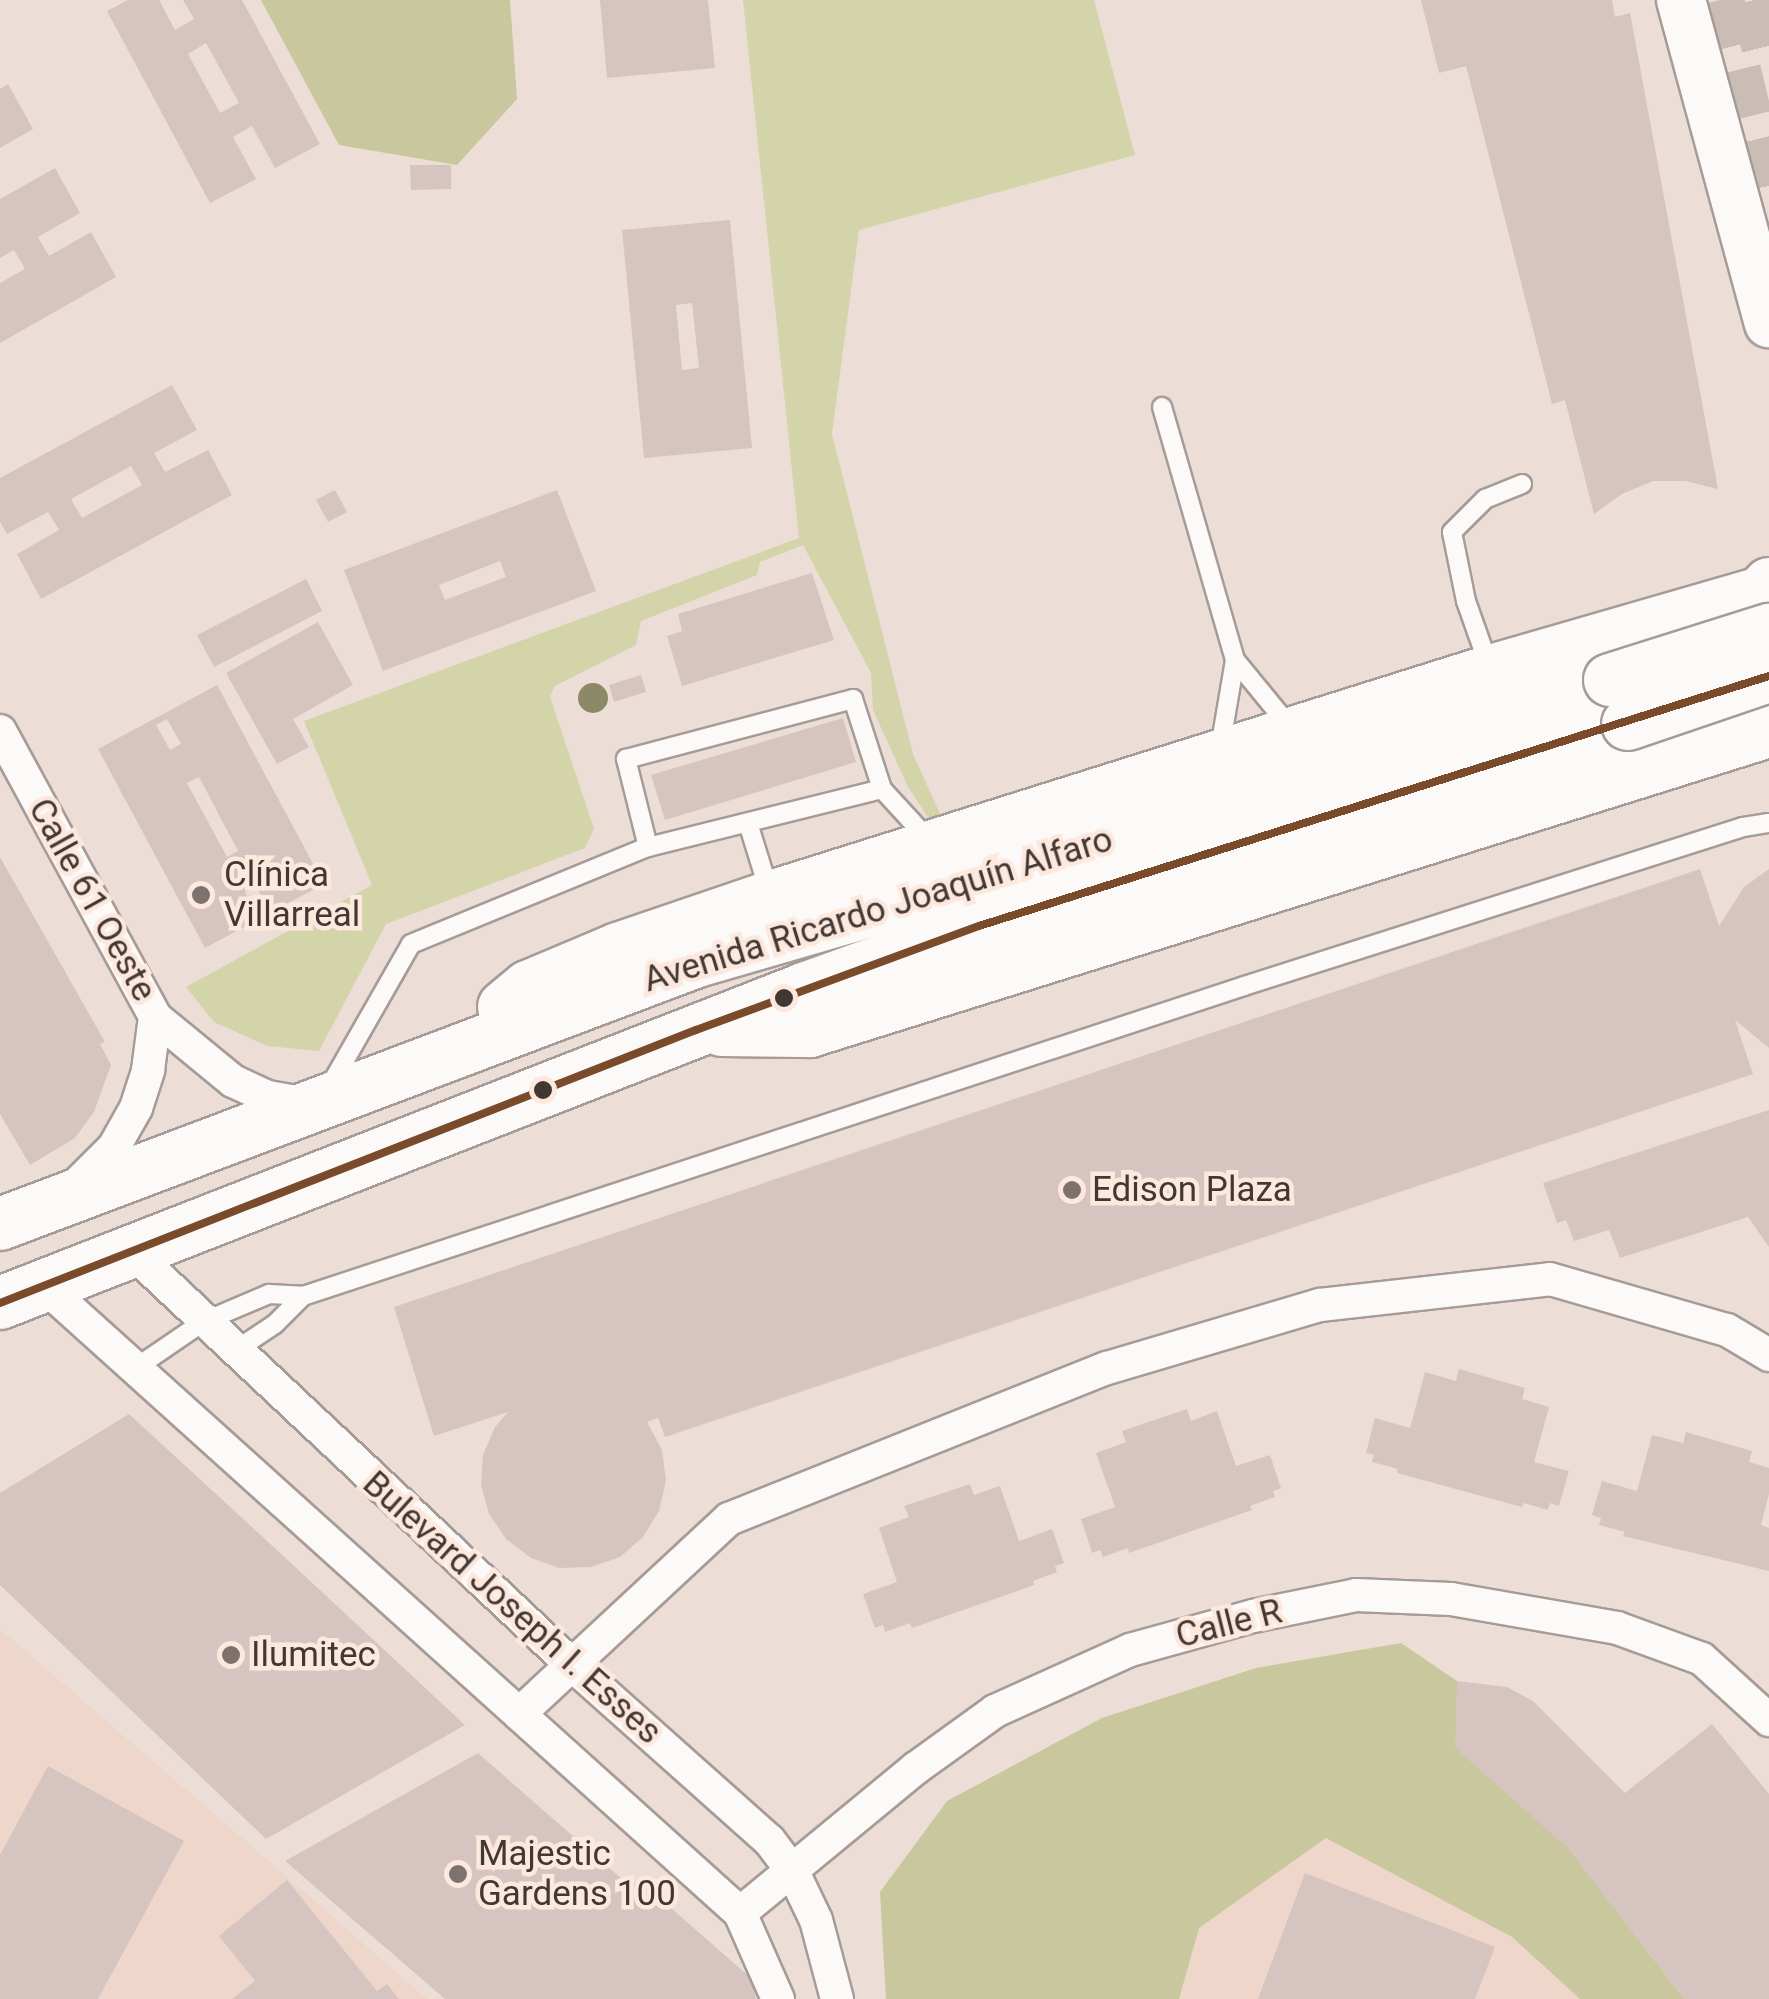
<!DOCTYPE html>
<html>
<head>
<meta charset="utf-8">
<style>
	body { margin:0 }
	#map { position:relative; width:1769px; height:1999px; overflow:hidden; background:#ecded6; font-family:Roboto,sans-serif }
	div>[style] { position:absolute }
	[style*='--x'] { left:calc(var(--x)*1px); top:calc(var(--y)*1px); width:calc(var(--w)*1px); rotate:calc(var(--a)*1deg) }
	.built>* { inset:0; background:#efd6ca }
	.green>* { inset:0; background:#d4d4aa }
	.forest>* { inset:0; background:#c8c79d }
	.building>* { inset:0; background:#d6c4c1 }
	.secondary-tunnel>* { height:48px; margin-top:-24px; transform-origin:0; background:repeating-linear-gradient(90deg,#cabdb5 0 48px,transparent 0 72px) }
	.roads { filter:drop-shadow(2px 0 #a69b96) drop-shadow(-2px 0 #a69b96) drop-shadow(0 2px #a69b96) drop-shadow(0 -2px #a69b96) }
	.service>* { height:18px; margin:-9px; padding:0 9px; transform-origin:9px; border-radius:9px; background:#fcfaf9 }
	.minor>* { height:32px; margin:-16px; padding:0 16px; transform-origin:16px; border-radius:16px; background:#fcfaf9 }
	.secondary>* { height:48px; margin:-24px; padding:0 24px; transform-origin:24px; border-radius:24px; background:#fcfaf9 }
	.primary>* { height:52px; margin:-26px; padding:0 26px; transform-origin:26px; border-radius:26px; background:#fcfaf9 }
	.bridges { filter:drop-shadow(2px 0 #a69b96) drop-shadow(-2px 0 #a69b96) drop-shadow(0 2px #a69b96) drop-shadow(0 -2px #a69b96) }
	.primary-bridge>* { height:52px; margin:-26px; padding:0 26px; transform-origin:26px; border-radius:26px; background:#fcfaf9 }
	.bus-1>* { height:8px; margin:-4px; padding:0 4px; transform-origin:4px; border-radius:4px; background:#7a4b2a }
	.trees>* { width:30px; height:30px; margin:-15px; border-radius:50%; background:#8c8967 }
	.dots>* { width:28px; height:28px; translate:-50% -50%; box-sizing:border-box; border:5px solid #fde8de; border-radius:50% }
	span { translate:-50% -50%; white-space:nowrap; text-align:center; line-height:1.15; -webkit-text-stroke:9px #fde8de; paint-order:stroke }
	.poi-label { font-size:35px; color:#423833 }
	.left { translate:0 -50%; text-align:left }
	.street-label { font-size:35px; color:#423833 }
</style>
</head>
<body>
<div id="map">
	<div class="built">
		<i style="clip-path:polygon(0 1629px,277px 1868px,427px 1999px,0 1999px)"></i>
		<i style="clip-path:polygon(1326px 1838px,1512px 1937px,1580px 1999px,1179px 1999px,1199px 1928px)"></i>
	</div>
	<div class="green">
		<i style="clip-path:polygon(743px 0,1094px 0,1135px 155px,859px 230px,832px 434px,913px 754px,941px 816px,929px 819px,908px 787px,873px 710px,871px 673px,803px 545px,760px 562px,757px 575px,641px 621px,636px 645px,555px 686px,550px 697px,594px 829px,585px 848px,386px 924px,319px 1051px,267px 1046px,214px 1022px,186px 987px,372px 885px,304px 721px,799px 538px)"></i>
	</div>
	<div class="forest">
		<i style="clip-path:polygon(261px 0,510px 0,517px 99px,457px 165px,339px 145px)"></i>
		<i style="clip-path:polygon(1401px 1643px,1457px 1681px,1571px 1851px,1684px 1999px,1580px 1999px,1512px 1937px,1326px 1838px,1199px 1928px,1179px 1999px,886px 1999px,880px 1892px,947px 1801px,1102px 1718px,1256px 1668px)"></i>
	</div>
	<div class="building">
		<i style="clip-path:polygon(evenodd,128px 0,159px 0,175px 30px,194px 19px,183px 0,242px 0,320px 144px,275px 168px,252px 126px,233px 137px,256px 179px,210px 203px,107px 11px,128px 0,206px 43px,239px 103px,220px 113px,188px 54px,206px 43px)"></i>
		<i style="clip-path:polygon(600px 0,708px 0,715px 68px,607px 78px)"></i>
		<i style="clip-path:polygon(1421px 0,1612px 0,1615px 17px,1630px 13px,1718px 489px,1686px 481px,1653px 481px,1622px 494px,1594px 514px,1565px 400px,1552px 404px,1466px 66px,1439px 73px)"></i>
		<i style="clip-path:polygon(8px 84px,33px 129px,0 148px,0 89px)"></i>
		<i style="clip-path:polygon(410px 165px,451px 165px,451px 189px,411px 190px)"></i>
		<i style="clip-path:polygon(55px 168px,80px 213px,38px 237px,49px 256px,91px 232px,116px 277px,0 343px,0 283px,25px 269px,14px 250px,0 258px,0 199px)"></i>
		<i style="clip-path:polygon(evenodd,730px 220px,752px 448px,644px 458px,622px 230px,730px 220px,692px 303px,699px 368px,682px 370px,676px 305px,692px 303px)"></i>
		<i style="clip-path:polygon(evenodd,172px 385px,197px 430px,154px 453px,165px 472px,208px 450px,232px 495px,41px 599px,17px 554px,59px 530px,48px 512px,7px 534px,0 522px,0 478px,172px 385px,131px 466px,142px 485px,82px 518px,71px 499px,131px 466px)"></i>
		<i style="clip-path:polygon(335px 490px,347px 512px,328px 522px,316px 500px)"></i>
		<i style="clip-path:polygon(evenodd,557px 490px,596px 591px,383px 671px,344px 570px,557px 490px,500px 561px,506px 577px,445px 600px,439px 585px,500px 561px)"></i>
		<i style="clip-path:polygon(812px 573px,834px 640px,682px 686px,667px 636px,682px 631px,678px 614px)"></i>
		<i style="clip-path:polygon(306px 579px,322px 611px,214px 667px,197px 635px)"></i>
		<i style="clip-path:polygon(318px 622px,353px 685px,293px 719px,309px 747px,277px 764px,226px 673px)"></i>
		<i style="clip-path:polygon(641px 675px,646px 692px,614px 702px,609px 685px)"></i>
		<i style="clip-path:polygon(evenodd,217px 685px,324px 884px,205px 948px,98px 749px,217px 685px,167px 719px,181px 744px,170px 750px,156px 725px,167px 719px,217px 685px,199px 777px,238px 851px,227px 857px,187px 783px,199px 777px,217px 685px,256px 886px,269px 910px,257px 915px,245px 892px,256px 886px)"></i>
		<i style="clip-path:polygon(843px 718px,856px 762px,665px 820px,651px 775px)"></i>
		<i style="clip-path:polygon(0 857px,105px 1042px,100px 1044px,111px 1065px,94px 1112px,75px 1138px,30px 1165px,0 1114px)"></i>
		<i style="clip-path:polygon(1700px 869px,1719px 926px,1744px 887px,1769px 869px,1769px 1048px,1735px 1020px,1753px 1074px,665px 1437px,658px 1418px,647px 1422px,662px 1450px,666px 1480px,659px 1511px,643px 1537px,620px 1557px,591px 1567px,559px 1568px,531px 1558px,506px 1539px,489px 1514px,481px 1485px,483px 1455px,495px 1427px,508px 1412px,434px 1436px,394px 1307px)"></i>
		<i style="clip-path:polygon(1769px 1110px,1769px 1247px,1748px 1217px,1620px 1258px,1609px 1230px,1574px 1241px,1566px 1220px,1557px 1223px,1543px 1183px)"></i>
		<i style="clip-path:polygon(1459px 1369px,1525px 1388px,1522px 1399px,1549px 1407px,1534px 1462px,1569px 1471px,1559px 1506px,1550px 1503px,1548px 1510px,1524px 1503px,1522px 1507px,1397px 1473px,1398px 1469px,1372px 1462px,1374px 1455px,1366px 1453px,1375px 1418px,1410px 1428px,1425px 1372px,1456px 1381px)"></i>
		<i style="clip-path:polygon(1187px 1409px,1191px 1421px,1217px 1411px,1236px 1466px,1270px 1455px,1281px 1488px,1273px 1491px,1275px 1497px,1250px 1506px,1252px 1510px,1129px 1553px,1128px 1548px,1103px 1557px,1100px 1550px,1092px 1553px,1081px 1519px,1115px 1507px,1096px 1453px,1126px 1442px,1122px 1431px)"></i>
		<i style="clip-path:polygon(129px 1414px,278px 1551px,465px 1725px,266px 1839px,0 1585px,0 1493px)"></i>
		<i style="clip-path:polygon(1686px 1432px,1752px 1451px,1749px 1462px,1769px 1468px,1769px 1494px,1761px 1525px,1769px 1528px,1769px 1571px,1623px 1536px,1625px 1532px,1599px 1525px,1601px 1518px,1592px 1515px,1602px 1481px,1637px 1491px,1652px 1435px,1683px 1443px)"></i>
		<i style="clip-path:polygon(970px 1484px,974px 1495px,1000px 1486px,1019px 1541px,1052px 1529px,1064px 1563px,1055px 1566px,1057px 1572px,1033px 1581px,1034px 1585px,912px 1628px,910px 1623px,885px 1632px,883px 1625px,875px 1628px,863px 1594px,897px 1582px,879px 1528px,909px 1517px,904px 1506px)"></i>
		<i style="clip-path:polygon(1457px 1681px,1507px 1687px,1533px 1701px,1625px 1793px,1712px 1724px,1769px 1794px,1769px 1999px,1684px 1999px,1571px 1851px,1455px 1748px)"></i>
		<i style="clip-path:polygon(478px 1753px,631px 1887px,638px 1879px,752px 1979px,756px 1999px,445px 1999px,285px 1861px)"></i>
		<i style="clip-path:polygon(48px 1766px,184px 1841px,98px 1999px,0 1999px,0 1855px)"></i>
		<i style="clip-path:polygon(1305px 1873px,1495px 1947px,1475px 1999px,1258px 1999px)"></i>
		<i style="clip-path:polygon(287px 1880px,377px 1991px,387px 1984px,399px 1999px,232px 1999px,255px 1981px,219px 1936px)"></i>
	</div>
	<div class="secondary-tunnel">
		<i style="--x:1720;--y:0;--w:210;--a:76.5"></i>
		<i style="--x:1754;--y:0;--w:63;--a:76.2"></i>
	</div>
	<div class="roads">
		<div class="service">
			<i style="--x:1162;--y:407;--w:263;--a:73.9"></i>
			<i style="--x:1235;--y:660;--w:87;--a:50.6"></i>
			<i style="--x:1489;--y:666;--w:69;--a:-109.5"></i>
			<i style="--x:1466;--y:601;--w:70;--a:-101.5"></i>
			<i style="--x:1452;--y:532;--w:47;--a:-45"></i>
			<i style="--x:1485;--y:499;--w:40;--a:-22"></i>
			<i style="--x:1220;--y:748;--w:89;--a:-80.3"></i>
			<i style="--x:748;--y:823;--w:74;--a:72.8"></i>
			<i style="--x:648;--y:847;--w:91;--a:-104"></i>
			<i style="--x:626;--y:759;--w:235;--a:-14.8"></i>
			<i style="--x:853;--y:699;--w:95;--a:72.1"></i>
			<i style="--x:330;--y:1086;--w:163;--a:-60.3"></i>
			<i style="--x:411;--y:944;--w:256;--a:-22.3"></i>
			<i style="--x:648;--y:847;--w:241;--a:-13.9"></i>
			<i style="--x:882;--y:789;--w:68;--a:47.4"></i>
			<i style="--x:233;--y:1352;--w:50;--a:-33.7"></i>
			<i style="--x:275;--y:1324;--w:40;--a:-45"></i>
			<i style="--x:137;--y:1367;--w:80;--a:-34.3"></i>
			<i style="--x:203;--y:1322;--w:72;--a:-23"></i>
			<i style="--x:269;--y:1294;--w:34;--a:3"></i>
			<i style="--x:303;--y:1296;--w:991;--a:-18.23"></i>
			<i style="--x:1244;--y:986;--w:524;--a:-17.67"></i>
			<i style="--x:1743;--y:827;--w:26;--a:-9"></i>
		</div>
		<div class="minor">
			<i style="--x:0;--y:731;--w:325;--a:61.5"></i>
			<i style="--x:155;--y:1017;--w:101;--a:39.4"></i>
			<i style="--x:233;--y:1081;--w:38;--a:25"></i>
			<i style="--x:268;--y:1097;--w:41;--a:9.9"></i>
			<i style="--x:74;--y:1187;--w:57;--a:-45"></i>
			<i style="--x:114;--y:1147;--w:45;--a:-60.6"></i>
			<i style="--x:136;--y:1108;--w:40;--a:-72"></i>
			<i style="--x:148;--y:1070;--w:53;--a:-82.5"></i>
			<i style="--x:131;--y:1251;--w:602;--a:43.18"></i>
			<i style="--x:570;--y:1663;--w:266;--a:41.7"></i>
			<i style="--x:769;--y:1840;--w:38;--a:53"></i>
			<i style="--x:792;--y:1870;--w:55;--a:64.4"></i>
			<i style="--x:816;--y:1920;--w:82;--a:75.1"></i>
			<i style="--x:44;--y:1286;--w:937;--a:42.01"></i>
			<i style="--x:740;--y:1913;--w:94;--a:66.2"></i>
			<i style="--x:519;--y:1714;--w:287;--a:-42.9"></i>
			<i style="--x:729;--y:1519;--w:407;--a:-21.8"></i>
			<i style="--x:1107;--y:1368;--w:222;--a:-16.5"></i>
			<i style="--x:1320;--y:1305;--w:231;--a:-6.4"></i>
			<i style="--x:1550;--y:1279;--w:184;--a:16.1"></i>
			<i style="--x:1727;--y:1330;--w:49;--a:30.8"></i>
			<i style="--x:740;--y:1913;--w:228;--a:-39.5"></i>
			<i style="--x:916;--y:1768;--w:97;--a:-35.8"></i>
			<i style="--x:995;--y:1711;--w:148;--a:-24.3"></i>
			<i style="--x:1130;--y:1650;--w:128;--a:-15.5"></i>
			<i style="--x:1253;--y:1616;--w:105;--a:-11.5"></i>
			<i style="--x:1356;--y:1595;--w:95;--a:2.4"></i>
			<i style="--x:1451;--y:1599;--w:169;--a:9.9"></i>
			<i style="--x:1617;--y:1628;--w:90;--a:20"></i>
			<i style="--x:1702;--y:1659;--w:91;--a:42.3"></i>
		</div>
		<div class="secondary">
			<i style="--x:1681;--y:0;--w:335;--a:74.8"></i>
		</div>
		<div class="primary">
			<i style="--x:504;--y:1007;--w:31;--a:-40"></i>
			<i style="--x:528;--y:987;--w:98;--a:-22.9"></i>
			<i style="--x:618;--y:949;--w:162;--a:-18.8"></i>
			<i style="--x:771;--y:897;--w:755;--a:-17.43"></i>
			<i style="--x:1491;--y:671;--w:281;--a:-16.1"></i>
			<i style="--x:1761;--y:593;--w:12;--a:-48"></i>
			<i style="--x:722;--y:1030;--w:88;--a:0.7"></i>
			<i style="--x:810;--y:1031;--w:1005;--a:-17.37"></i>
			<i style="--x:0;--y:1224;--w:745;--a:-20.67"></i>
			<i style="--x:697;--y:961;--w:295;--a:-16.2"></i>
			<i style="--x:980;--y:879;--w:661;--a:-17.53"></i>
			<i style="--x:0;--y:1303;--w:863;--a:-21.33"></i>
			<i style="--x:804;--y:989;--w:186;--a:-19.8"></i>
			<i style="--x:979;--y:926;--w:680;--a:-17.29"></i>
		</div>
	</div>
	<div class="bridges">
		<div class="primary-bridge">
			<i style="--x:1610;--y:680;--w:167;--a:-17.5"></i>
			<i style="--x:1628;--y:724;--w:149;--a:-18.8"></i>
		</div>
	</div>
	<div class="bus-1">
		<i style="--x:0;--y:1303;--w:748;--a:-21.42"></i>
		<i style="--x:696;--y:1030;--w:302;--a:-20.2"></i>
		<i style="--x:979;--y:926;--w:829;--a:-17.56"></i>
	</div>
	<div class="trees">
		<i style="left:593px;top:698px"></i>
	</div>
	<div class="dots">
		<i style="left:201px;top:895px;background:#7e726c"></i>
		<i style="left:784px;top:998px;background:#423833"></i>
		<i style="left:543px;top:1090px;background:#423833"></i>
		<i style="left:1072px;top:1190px;background:#7e726c"></i>
		<i style="left:231px;top:1655px;background:#7e726c"></i>
		<i style="left:458px;top:1874px;background:#7e726c"></i>
	</div>
	<div class="poi-label">
		<span class="left" style="left:224px;top:895px">Clínica<br>Villarreal</span>
		<span class="left" style="left:1092px;top:1190px">Edison Plaza</span>
		<span class="left" style="left:251px;top:1655px">Ilumitec</span>
		<span class="left" style="left:478px;top:1874px">Majestic<br>Gardens 100</span>
	</div>
	<div class="street-label">
		<span style="left:92px;top:900px;rotate:61deg">Calle 61 Oeste</span>
		<span style="left:878px;top:910px;rotate:-17deg">Avenida Ricardo Joaquín Alfaro</span>
		<span style="left:512px;top:1608px;rotate:42deg">Bulevard Joseph I. Esses</span>
		<span style="left:1229px;top:1624px;rotate:-14deg">Calle R</span>
	</div>
</div>
</body>
</html>
